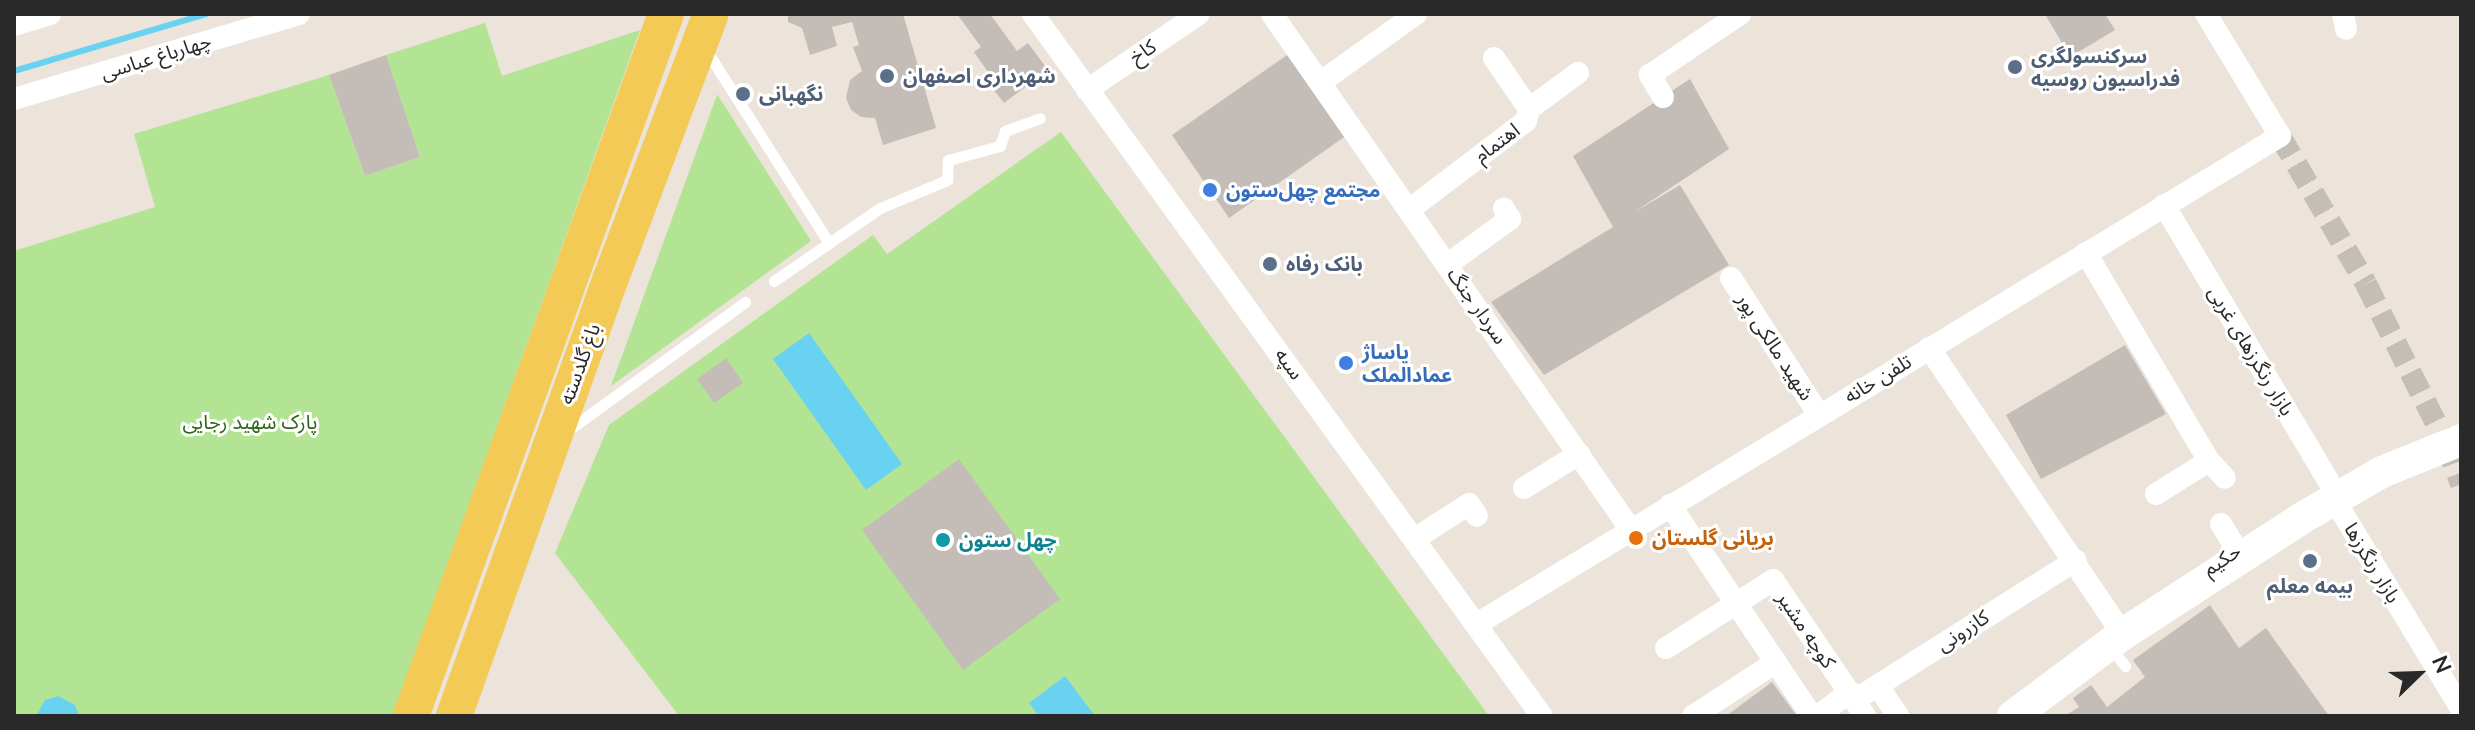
<!DOCTYPE html>
<html>
<head>
<meta charset="utf-8">
<style>
	body { margin:0 }
	#map { position:relative; width:2475px; height:730px; overflow:hidden; background:#ece3da; font-family:"Nunito Sans","Noto Sans Arabic",sans-serif }
	div>[style] { position:absolute }
	[style*='--x'] { left:calc(var(--x)*1px); top:calc(var(--y)*1px); width:calc(var(--w)*1px); rotate:calc(var(--a)*1deg) }
	.green>* { inset:0; background:#b2e494 }
	.water>* { inset:0; background:#69d2f1 }
	.stream>* { height:6px; margin:-3px; padding:0 3px; transform-origin:3px; border-radius:3px; background:#69d2f1 }
	.building>* { inset:0; background:#c4bdb7 }
	.street-tunnel>* { height:22px; margin-top:-11px; transform-origin:0; background:repeating-linear-gradient(90deg,#c5beb7 0 22px,transparent 0 33px) }
	.lane>* { height:11px; margin:-5.5px; padding:0 5.5px; transform-origin:5.5px; border-radius:5.5px; background:#fff }
	.street>* { height:22px; margin:-11px; padding:0 11px; transform-origin:11px; border-radius:11px; background:#fff }
	.secondary>* { height:32px; margin:-16px; padding:0 16px; transform-origin:16px; border-radius:16px; background:#fff }
	.primary>* { height:36px; margin:-18px; padding:0 18px; transform-origin:18px; border-radius:18px; background:#f4ca56 }
	.dots>* { width:22px; height:22px; translate:-50% -50%; box-sizing:border-box; border:4px solid #fff; border-radius:50% }
	span { translate:-50% -50%; white-space:nowrap; text-align:center; line-height:1.15; -webkit-text-stroke:6px #fff; paint-order:stroke }
	.street-label { font-size:20px; color:#292929 }
	.service-label { font-size:20px; color:#4e5e75; font-weight:700 }
	.left { translate:0 -50%; text-align:left }
	.shop-label { font-size:20px; color:#366cbe; font-weight:700 }
	.park-label { font-size:20px; color:#2b6718 }
	.food-label { font-size:20px; color:#c56008; font-weight:700 }
	.culture-label { font-size:20px; color:#0d838f; font-weight:700 }
	.frame { position:absolute; inset:0; border:16px solid #292929; pointer-events:none }
	.north { position:absolute; left:2379px; top:634px; width:80px; height:80px; -webkit-text-stroke:6px #fff; paint-order:stroke; rotate:67deg; font-size:22px; font-weight:700; line-height:32px; text-align:center; color:#292929 }
	.north::after { content:''; display:block; margin:auto; width:28px; height:36px; background:#292929; clip-path:polygon(50% 0,100% 100%,50% 72%,0 100%) }
</style>
</head>
<body>
<div id="map">
	<div class="green">
		<i style="clip-path:polygon(485px 23px,502px 76px,640px 30px,393px 716px,14px 716px,14px 251px,155px 207px,134px 134px,329px 75px,365px 176px,420px 157px,386px 55px)"></i>
		<i style="clip-path:polygon(717px 94px,811px 241px,611px 386px,717px 95px)"></i>
		<i style="clip-path:polygon(1061px 132px,1489px 716px,679px 716px,555px 553px,609px 425px,873px 235px,887px 254px)"></i>
	</div>
	<div class="water">
		<i style="clip-path:polygon(809px 333px,902px 464px,866px 490px,773px 359px)"></i>
		<i style="clip-path:polygon(1065px 676px,1095px 716px,1039px 716px,1029px 703px)"></i>
		<i style="clip-path:polygon(58px 696px,75px 705px,79px 716px,36px 716px,45px 700px)"></i>
	</div>
	<div class="stream">
		<i style="--x:14;--y:71;--w:201;--a:-16.5"></i>
	</div>
	<div class="building">
		<i style="clip-path:polygon(788px 14px,903px 14px,936px 128px,883px 145px,875px 118px,861px 117px,851px 110px,846px 98px,850px 80px,862px 71px,853px 47px,859px 45px,852px 22px,832px 27px,837px 46px,810px 55px,802px 28px,788px 22px)"></i>
		<i style="clip-path:polygon(957px 14px,990px 14px,1017px 51px,1028px 43px,1048px 70px,1004px 103px,983px 76px,988px 72px,974px 52px,981px 47px)"></i>
		<i style="clip-path:polygon(2045px 14px,2105px 14px,2115px 30px,2070px 57px)"></i>
		<i style="clip-path:polygon(1290px 53px,1347px 135px,1229px 218px,1172px 135px)"></i>
		<i style="clip-path:polygon(386px 55px,420px 157px,365px 176px,329px 75px)"></i>
		<i style="clip-path:polygon(1690px 79px,1729px 149px,1633px 213px,1680px 185px,1729px 265px,1544px 375px,1491px 302px,1613px 227px,1573px 156px)"></i>
		<i style="clip-path:polygon(2125px 345px,2166px 414px,2041px 479px,2006px 415px)"></i>
		<i style="clip-path:polygon(726px 358px,743px 383px,714px 403px,697px 379px)"></i>
		<i style="clip-path:polygon(959px 459px,1060px 599px,963px 670px,862px 530px)"></i>
		<i style="clip-path:polygon(2210px 605px,2239px 648px,2266px 628px,2329px 716px,2065px 716px,2079px 707px,2073px 698px,2091px 685px,2107px 707px,2145px 677px,2133px 660px)"></i>
		<i style="clip-path:polygon(1772px 682px,1797px 716px,1726px 716px)"></i>
	</div>
	<div class="street-tunnel">
		<i style="--x:2280;--y:136;--w:171;--a:59.8"></i>
		<i style="--x:2366;--y:284;--w:178;--a:63.3"></i>
		<i style="--x:2446;--y:443;--w:44;--a:69.9"></i>
	</div>
	<div class="lane">
		<i style="--x:706;--y:50;--w:229;--a:57.5"></i>
		<i style="--x:829;--y:243;--w:67;--a:145.4"></i>
		<i style="--x:829;--y:243;--w:62;--a:-34.5"></i>
		<i style="--x:880;--y:208;--w:73;--a:-22.7"></i>
		<i style="--x:947;--y:180;--w:20;--a:-87"></i>
		<i style="--x:948;--y:160;--w:54;--a:-15.1"></i>
		<i style="--x:1000;--y:146;--w:16;--a:-72"></i>
		<i style="--x:1005;--y:131;--w:37;--a:-20"></i>
		<i style="--x:567;--y:431;--w:220;--a:-35.9"></i>
		<i style="--x:2111;--y:648;--w:23;--a:52"></i>
	</div>
	<div class="street">
		<i style="--x:1033;--y:14;--w:867;--a:54.06"></i>
		<i style="--x:1272;--y:14;--w:629;--a:55.17"></i>
		<i style="--x:2343;--y:14;--w:15;--a:79"></i>
		<i style="--x:14;--y:25;--w:38;--a:-17"></i>
		<i style="--x:1494;--y:58;--w:62;--a:55.5"></i>
		<i style="--x:1321;--y:82;--w:117;--a:-35.6"></i>
		<i style="--x:1087;--y:90;--w:135;--a:-34.2"></i>
		<i style="--x:1663;--y:97;--w:26;--a:-121"></i>
		<i style="--x:1650;--y:75;--w:109;--a:-34.1"></i>
		<i style="--x:14;--y:99;--w:297;--a:-16.6"></i>
		<i style="--x:2164;--y:205;--w:340;--a:59.2"></i>
		<i style="--x:1409;--y:210;--w:147;--a:-37.3"></i>
		<i style="--x:1526;--y:121;--w:12;--a:-76"></i>
		<i style="--x:1529;--y:109;--w:61;--a:-36.3"></i>
		<i style="--x:2086;--y:253;--w:242;--a:59.4"></i>
		<i style="--x:2209;--y:461;--w:23;--a:47"></i>
		<i style="--x:1448;--y:264;--w:77;--a:-36"></i>
		<i style="--x:1510;--y:219;--w:12;--a:-121"></i>
		<i style="--x:1731;--y:278;--w:163;--a:57.3"></i>
		<i style="--x:1929;--y:348;--w:346;--a:55.9"></i>
		<i style="--x:1524;--y:488;--w:65;--a:-31.7"></i>
		<i style="--x:2156;--y:494;--w:62;--a:-31.9"></i>
		<i style="--x:2334;--y:499;--w:245;--a:58.8"></i>
		<i style="--x:1670;--y:505;--w:254;--a:56.1"></i>
		<i style="--x:2221;--y:524;--w:39;--a:58"></i>
		<i style="--x:1416;--y:538;--w:63;--a:-32.7"></i>
		<i style="--x:1469;--y:504;--w:14;--a:56"></i>
		<i style="--x:1477;--y:624;--w:940;--a:-31.29"></i>
		<i style="--x:2280;--y:136;--w:143;--a:-121.2"></i>
		<i style="--x:1666;--y:648;--w:127;--a:-32.4"></i>
		<i style="--x:1773;--y:580;--w:164;--a:55.9"></i>
		<i style="--x:1878;--y:686;--w:36;--a:56"></i>
		<i style="--x:1693;--y:716;--w:99;--a:-33"></i>
		<i style="--x:1818;--y:716;--w:39;--a:-37"></i>
		<i style="--x:1849;--y:693;--w:12;--a:14"></i>
		<i style="--x:1861;--y:696;--w:254;--a:-32.3"></i>
	</div>
	<div class="secondary">
		<i style="--x:2013;--y:716;--w:137;--a:-36.7"></i>
		<i style="--x:2123;--y:634;--w:213;--a:-32.9"></i>
		<i style="--x:2302;--y:518;--w:92;--a:-29.9"></i>
		<i style="--x:2382;--y:472;--w:85;--a:-22.1"></i>
	</div>
	<div class="primary">
		<i style="--x:411;--y:716;--w:747;--a:-70.04"></i>
		<i style="--x:454;--y:716;--w:465;--a:-70.3"></i>
		<i style="--x:611;--y:278;--w:282;--a:-69.3"></i>
	</div>
	<div class="dots">
		<i style="left:2015px;top:67px;background:#5c6f8a"></i>
		<i style="left:887px;top:76px;background:#5c6f8a"></i>
		<i style="left:743px;top:94px;background:#5c6f8a"></i>
		<i style="left:1210px;top:190px;background:#3f7fe0"></i>
		<i style="left:1270px;top:264px;background:#5c6f8a"></i>
		<i style="left:1346px;top:363px;background:#3f7fe0"></i>
		<i style="left:1636px;top:538px;background:#e8710a"></i>
		<i style="left:943px;top:540px;background:#0f9aa8"></i>
		<i style="left:2310px;top:561px;background:#5c6f8a"></i>
	</div>
	<div class="street-label">
		<span style="left:1143px;top:52px;rotate:-34deg">کاخ</span>
		<span style="left:156px;top:57px;rotate:-17deg">چهارباغ عباسی</span>
		<span style="left:1497px;top:143px;rotate:-37deg">اهتمام</span>
		<span style="left:1477px;top:306px;rotate:55deg">سردار جنگ</span>
		<span style="left:1775px;top:347px;rotate:57deg">شهید مالکی پور</span>
		<span style="left:2251px;top:351px;rotate:59deg">بازار رنگرزهای غربی</span>
		<span style="left:580px;top:364px;rotate:-70deg">باغ گلدسته</span>
		<span style="left:1289px;top:364px;rotate:54deg">سپه</span>
		<span style="left:1878px;top:379px;rotate:-31deg">تلفن خانه</span>
		<span style="left:2222px;top:560px;rotate:-33deg">حکیم</span>
		<span style="left:2372px;top:563px;rotate:59deg">بازار رنگرزها</span>
		<span style="left:1806px;top:630px;rotate:56deg">كوچه مشير</span>
		<span style="left:1963px;top:631px;rotate:-33deg">کازرونی</span>
	</div>
	<div class="service-label">
		<span class="left" style="left:2031px;top:68px">سرکنسولگری<br>فدراسیون روسیه</span>
		<span class="left" style="left:903px;top:76px">شهرداری اصفهان</span>
		<span class="left" style="left:759px;top:94px">نگهبانی</span>
		<span class="left" style="left:1286px;top:264px">بانک رفاه</span>
		<span style="left:2310px;top:586px">بیمه معلم</span>
	</div>
	<div class="shop-label">
		<span class="left" style="left:1226px;top:190px">مجتمع چهل‌ستون</span>
		<span class="left" style="left:1362px;top:364px">پاساژ<br>عمادالملک</span>
	</div>
	<div class="park-label">
		<span style="left:250px;top:422px">پارک شهید رجایی</span>
	</div>
	<div class="food-label">
		<span class="left" style="left:1652px;top:538px">بریانی گلستان</span>
	</div>
	<div class="culture-label">
		<span class="left" style="left:959px;top:540px">چهل ستون</span>
	</div>
	<div class="frame"></div>
	<div class="north">N</div>
</div>
</body>
</html>
